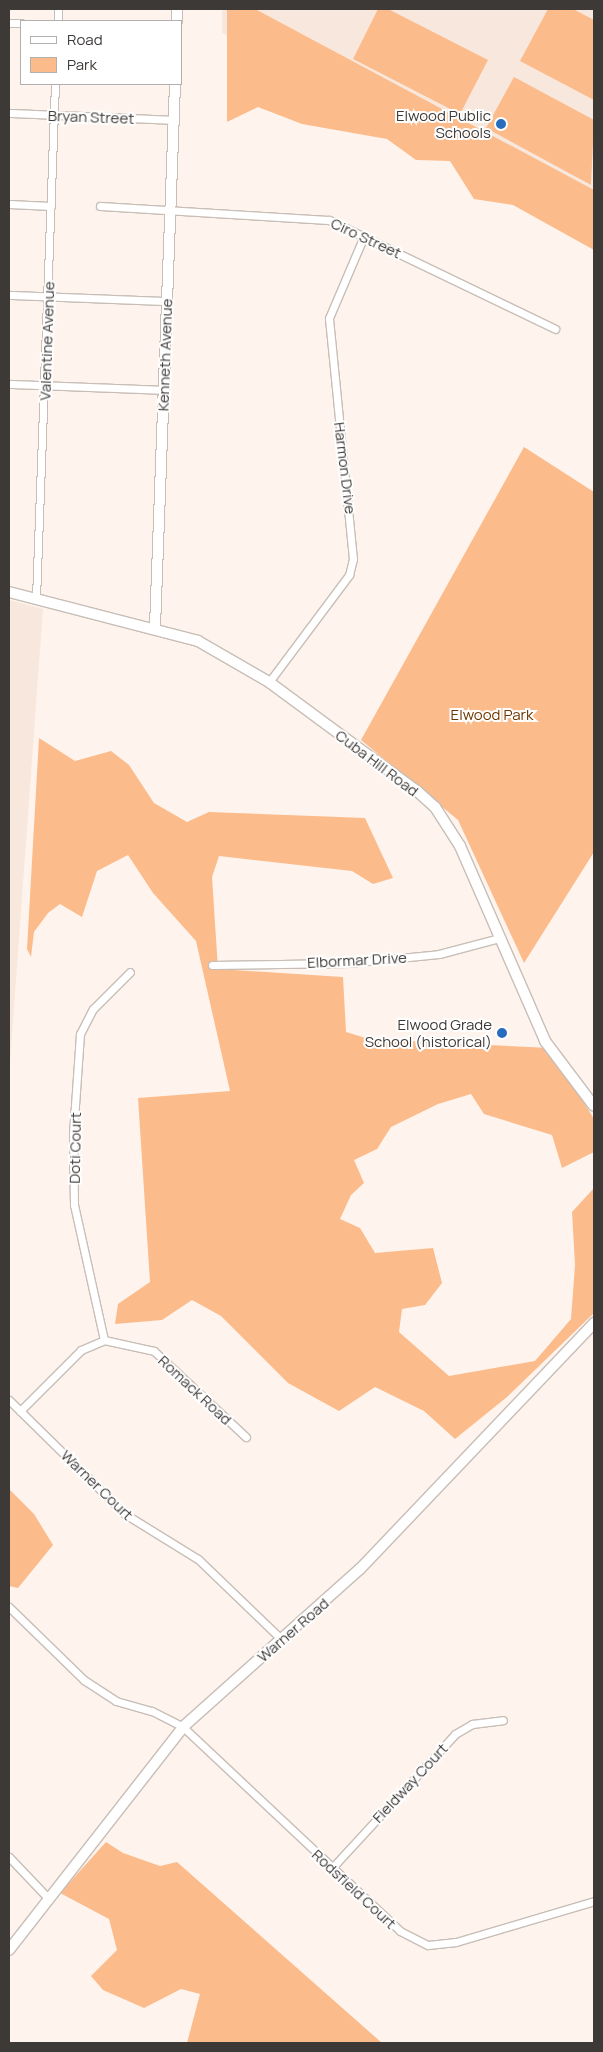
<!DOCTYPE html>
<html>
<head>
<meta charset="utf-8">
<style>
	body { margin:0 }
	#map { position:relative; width:603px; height:2052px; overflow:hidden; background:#fef4ed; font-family:Manrope,sans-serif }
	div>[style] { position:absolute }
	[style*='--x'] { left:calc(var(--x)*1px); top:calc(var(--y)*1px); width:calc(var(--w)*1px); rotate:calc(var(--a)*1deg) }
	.built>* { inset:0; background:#f8e7dc }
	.green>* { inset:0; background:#fcbb8b }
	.roads { filter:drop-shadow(1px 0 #c7beb7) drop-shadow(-1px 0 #c7beb7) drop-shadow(0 1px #c7beb7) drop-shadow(0 -1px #c7beb7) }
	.street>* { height:7px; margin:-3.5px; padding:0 3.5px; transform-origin:3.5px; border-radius:3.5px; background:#fff }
	.secondary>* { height:10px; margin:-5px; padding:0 5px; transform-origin:5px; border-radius:5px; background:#fff }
	.dots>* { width:14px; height:14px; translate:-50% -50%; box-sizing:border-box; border:2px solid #fff; border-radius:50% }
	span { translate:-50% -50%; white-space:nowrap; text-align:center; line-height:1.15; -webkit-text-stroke:4px #fff; paint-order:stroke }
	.poi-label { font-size:15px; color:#3d3937 }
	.right { translate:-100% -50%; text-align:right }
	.street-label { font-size:15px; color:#3d3937 }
	.park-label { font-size:15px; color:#6c3701 }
	.frame { position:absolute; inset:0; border:10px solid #3d3937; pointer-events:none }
	.legend { position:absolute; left:20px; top:20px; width:162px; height:65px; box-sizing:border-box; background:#fff; border:1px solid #b1b0af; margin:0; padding:6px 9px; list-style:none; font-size:15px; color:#3d3937 }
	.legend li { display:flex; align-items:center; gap:10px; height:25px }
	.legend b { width:25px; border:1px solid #b1b0af }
</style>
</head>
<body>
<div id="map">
	<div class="built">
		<i style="clip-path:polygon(222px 9px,594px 9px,594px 215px,222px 33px)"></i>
		<i style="clip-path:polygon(9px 600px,43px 609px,9px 1076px)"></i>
	</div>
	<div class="green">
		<i style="clip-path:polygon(227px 9px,255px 9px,594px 190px,594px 250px,513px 205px,474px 199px,450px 161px,416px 160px,387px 139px,302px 124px,258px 107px,227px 122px)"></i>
		<i style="clip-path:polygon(378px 9px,388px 9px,488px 60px,460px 114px,353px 59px)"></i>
		<i style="clip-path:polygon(548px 9px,573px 9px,594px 20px,594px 100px,520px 61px)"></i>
		<i style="clip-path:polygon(514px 77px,594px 120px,591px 185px,486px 128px)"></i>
		<i style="clip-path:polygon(524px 447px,594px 492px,594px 852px,524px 963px,458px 820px,361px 740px)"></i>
		<i style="clip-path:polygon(39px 738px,75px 761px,111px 751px,129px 765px,154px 803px,187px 822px,209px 812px,365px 818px,393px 878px,373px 884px,352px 871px,219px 856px,212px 877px,218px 969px,343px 977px,346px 1032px,369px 1039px,550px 1048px,594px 1119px,594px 1152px,562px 1168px,552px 1135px,484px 1114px,471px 1094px,438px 1104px,391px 1127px,377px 1149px,354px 1160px,364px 1183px,351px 1195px,340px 1219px,360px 1228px,375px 1253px,433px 1248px,442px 1283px,425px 1305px,402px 1309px,399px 1332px,449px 1376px,535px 1361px,571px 1319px,575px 1265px,572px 1212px,594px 1188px,594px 1313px,507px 1397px,455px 1439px,424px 1411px,375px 1387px,339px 1411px,288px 1383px,221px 1316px,192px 1300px,162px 1320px,115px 1324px,118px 1304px,150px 1282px,138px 1098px,230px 1091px,196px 941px,153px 893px,128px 855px,97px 871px,82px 917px,60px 904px,48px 913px,34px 932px,31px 957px,27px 949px)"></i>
		<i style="clip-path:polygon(9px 1489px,34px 1514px,53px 1545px,18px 1588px,9px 1586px)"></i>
		<i style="clip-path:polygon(106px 1842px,123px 1853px,160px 1866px,177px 1862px,382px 2043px,187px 2043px,200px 1994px,181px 1989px,144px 2008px,103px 1990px,91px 1976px,117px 1950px,109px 1919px,60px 1893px)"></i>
	</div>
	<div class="roads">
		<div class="street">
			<i style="--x:58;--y:21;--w:12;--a:-90"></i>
			<i style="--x:9;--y:23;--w:12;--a:0"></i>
			<i style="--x:9;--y:113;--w:164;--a:2.4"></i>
			<i style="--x:9;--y:204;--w:42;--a:2.7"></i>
			<i style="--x:100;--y:206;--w:229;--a:3.5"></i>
			<i style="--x:329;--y:220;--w:251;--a:25.7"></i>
			<i style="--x:9;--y:295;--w:158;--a:2.2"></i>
			<i style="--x:9;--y:384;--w:154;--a:2.2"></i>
			<i style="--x:36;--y:599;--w:515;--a:-87.89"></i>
			<i style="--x:269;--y:682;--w:134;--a:-53.2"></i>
			<i style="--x:349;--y:575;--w:16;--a:-76"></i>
			<i style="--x:353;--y:559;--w:242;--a:-95.7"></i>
			<i style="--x:329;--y:318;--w:89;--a:-66.9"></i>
			<i style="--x:212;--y:965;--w:136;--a:-0.8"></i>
			<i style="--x:348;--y:963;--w:91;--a:-5.6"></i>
			<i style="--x:439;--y:954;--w:62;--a:-14.9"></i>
			<i style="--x:104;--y:1340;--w:138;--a:-102.5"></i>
			<i style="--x:74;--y:1205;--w:71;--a:-90.8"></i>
			<i style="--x:73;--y:1134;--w:100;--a:-86"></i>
			<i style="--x:80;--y:1034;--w:28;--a:-63"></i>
			<i style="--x:93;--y:1009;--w:52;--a:-45"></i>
			<i style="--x:9;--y:1400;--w:163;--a:44.5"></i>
			<i style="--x:125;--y:1514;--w:86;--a:31.7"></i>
			<i style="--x:198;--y:1559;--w:115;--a:43.9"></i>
			<i style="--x:20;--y:1411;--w:86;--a:-45"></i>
			<i style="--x:81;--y:1350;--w:25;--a:-23"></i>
			<i style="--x:104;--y:1340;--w:51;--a:12.4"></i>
			<i style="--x:154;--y:1351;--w:126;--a:43.1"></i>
			<i style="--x:9;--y:1607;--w:105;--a:44.2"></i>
			<i style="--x:84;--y:1680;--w:38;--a:33"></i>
			<i style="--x:116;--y:1701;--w:37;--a:16"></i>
			<i style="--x:152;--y:1711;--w:35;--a:27"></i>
			<i style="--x:183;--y:1727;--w:298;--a:43.2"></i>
			<i style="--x:400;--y:1931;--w:31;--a:27"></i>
			<i style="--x:428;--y:1945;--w:28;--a:-6"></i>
			<i style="--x:456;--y:1942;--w:144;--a:-16.5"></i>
			<i style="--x:9;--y:1857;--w:58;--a:46.4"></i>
			<i style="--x:331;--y:1869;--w:183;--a:-47.4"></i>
			<i style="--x:455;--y:1734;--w:20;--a:-30"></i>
			<i style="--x:472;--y:1724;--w:31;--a:-7"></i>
		</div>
		<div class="secondary">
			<i style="--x:177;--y:21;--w:12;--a:-90"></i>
			<i style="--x:9;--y:592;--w:195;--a:14.5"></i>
			<i style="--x:198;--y:641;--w:82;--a:30"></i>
			<i style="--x:269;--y:682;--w:184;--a:36.4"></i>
			<i style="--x:417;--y:791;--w:24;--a:42"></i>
			<i style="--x:435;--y:807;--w:46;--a:57.3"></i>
			<i style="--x:460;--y:846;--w:213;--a:66.4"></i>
			<i style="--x:545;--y:1041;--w:81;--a:53"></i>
			<i style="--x:155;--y:627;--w:543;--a:-87.89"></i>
			<i style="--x:9;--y:1950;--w:283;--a:-52"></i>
			<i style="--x:183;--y:1727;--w:237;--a:-41.8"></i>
			<i style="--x:360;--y:1569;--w:340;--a:-46.4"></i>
		</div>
	</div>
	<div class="dots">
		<i style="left:501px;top:124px;background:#286cbd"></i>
		<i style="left:502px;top:1033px;background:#286cbd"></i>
	</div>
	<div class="poi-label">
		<span class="right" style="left:491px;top:124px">Elwood Public<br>Schools</span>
		<span class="right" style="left:492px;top:1033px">Elwood Grade<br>School (historical)</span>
	</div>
	<div class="street-label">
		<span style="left:91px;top:117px;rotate:2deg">Bryan Street</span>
		<span style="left:366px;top:238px;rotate:25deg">Ciro Street</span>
		<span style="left:47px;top:341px;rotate:-88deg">Valentine Avenue</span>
		<span style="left:165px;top:355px;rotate:-88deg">Kenneth Avenue</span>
		<span style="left:345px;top:468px;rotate:83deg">Harmon Drive</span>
		<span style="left:377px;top:763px;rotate:37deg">Cuba Hill Road</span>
		<span style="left:357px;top:960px;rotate:-3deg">Elbormar Drive</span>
		<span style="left:75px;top:1148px;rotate:-89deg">Doti Court</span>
		<span style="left:195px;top:1390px;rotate:43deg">Romack Road</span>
		<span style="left:97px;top:1485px;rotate:44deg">Warner Court</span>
		<span style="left:293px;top:1630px;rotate:-41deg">Warner Road</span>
		<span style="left:410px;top:1783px;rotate:-47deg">Fieldway Court</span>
		<span style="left:354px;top:1889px;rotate:43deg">Rodsfield Court</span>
	</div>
	<div class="park-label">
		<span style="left:492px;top:715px">Elwood Park</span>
	</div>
	<div class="frame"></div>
	<ul class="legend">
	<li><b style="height:6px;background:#fff"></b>Road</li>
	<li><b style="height:14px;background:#fcbb8b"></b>Park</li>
	</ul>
</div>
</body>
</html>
